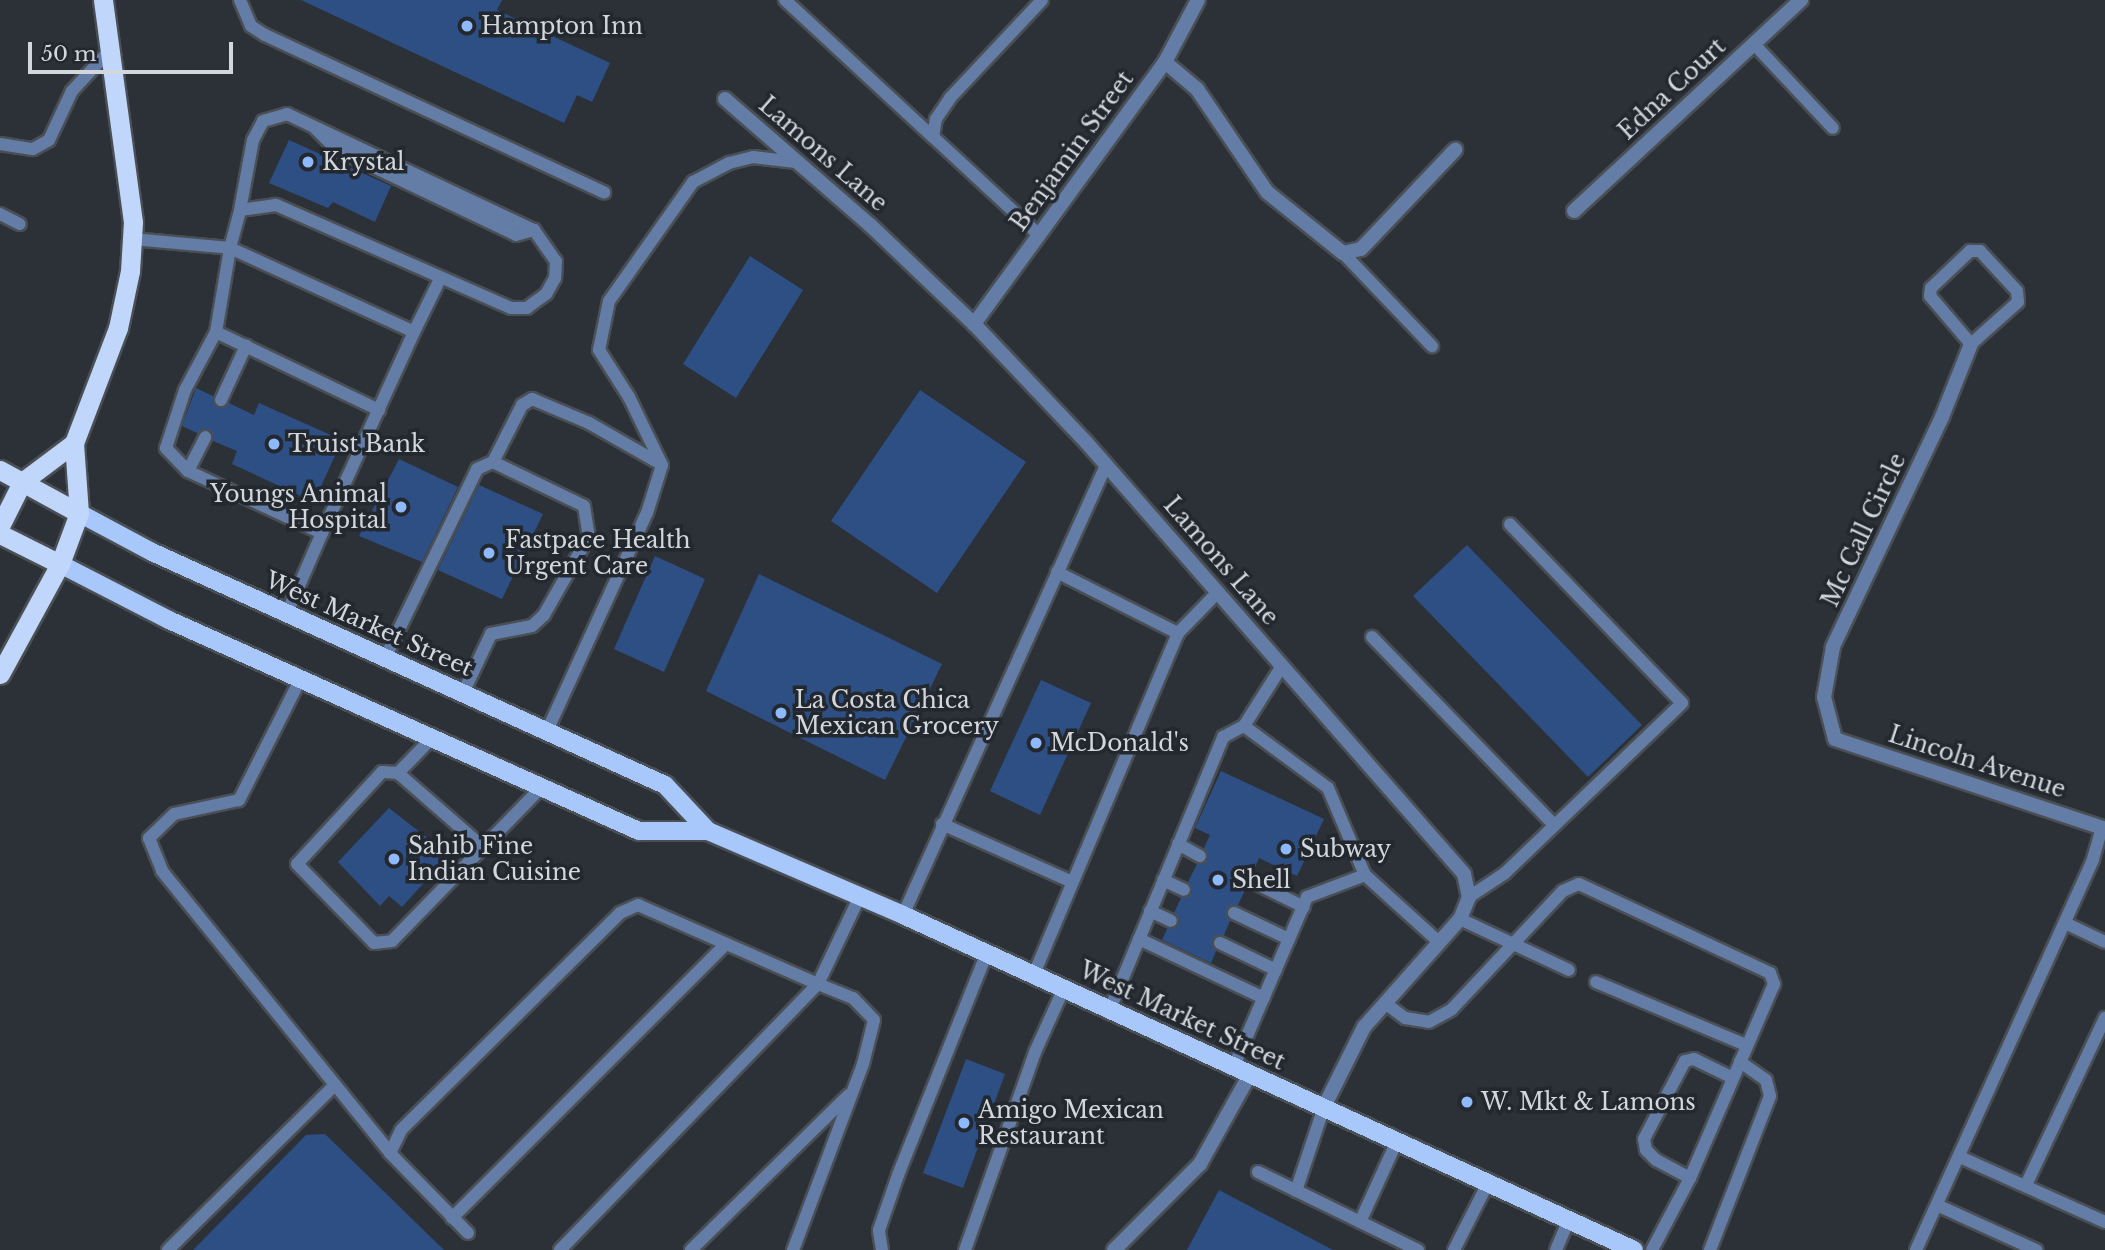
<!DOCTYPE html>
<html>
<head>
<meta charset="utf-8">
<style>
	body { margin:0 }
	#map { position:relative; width:2105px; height:1250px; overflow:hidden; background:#2c3138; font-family:"Libre Baskerville",serif }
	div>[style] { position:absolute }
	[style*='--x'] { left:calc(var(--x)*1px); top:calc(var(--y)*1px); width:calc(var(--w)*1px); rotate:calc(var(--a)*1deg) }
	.building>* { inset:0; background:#2e4f84 }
	.roads { filter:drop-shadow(2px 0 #4a4f55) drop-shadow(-2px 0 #4a4f55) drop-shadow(0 2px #4a4f55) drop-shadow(0 -2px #4a4f55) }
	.service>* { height:12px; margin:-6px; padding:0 6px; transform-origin:6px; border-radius:6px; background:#637da6 }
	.minor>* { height:14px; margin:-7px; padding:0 7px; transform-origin:7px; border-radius:7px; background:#637da6 }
	.primary>* { height:18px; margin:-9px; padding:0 9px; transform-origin:9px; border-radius:9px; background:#a8c8fb }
	.trunk>* { height:19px; margin:-9.5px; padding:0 9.5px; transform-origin:9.5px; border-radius:9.5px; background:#c0d6fa }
	.dots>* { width:19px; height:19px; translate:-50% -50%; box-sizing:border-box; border:4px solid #23272e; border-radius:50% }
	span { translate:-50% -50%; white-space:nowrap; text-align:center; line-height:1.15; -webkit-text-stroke:7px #23272e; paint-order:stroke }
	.poi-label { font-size:23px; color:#d3d6db }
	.left { translate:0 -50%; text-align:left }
	.right { translate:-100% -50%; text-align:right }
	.street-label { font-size:23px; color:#d3d6db }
	.scale { position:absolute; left:28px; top:42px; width:205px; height:32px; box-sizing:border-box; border:4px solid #d3d6db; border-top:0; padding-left:9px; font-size:21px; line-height:24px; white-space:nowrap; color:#d3d6db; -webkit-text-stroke:5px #23272e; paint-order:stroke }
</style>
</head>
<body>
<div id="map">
	<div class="building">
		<i style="clip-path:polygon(301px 0,502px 0,497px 10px,610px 63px,592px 102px,577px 95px,564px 123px)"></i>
		<i style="clip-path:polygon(289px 140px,391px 186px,375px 222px,333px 202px,328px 208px,269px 183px)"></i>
		<i style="clip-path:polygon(750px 256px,803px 290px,736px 398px,683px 364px)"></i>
		<i style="clip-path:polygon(196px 388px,213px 396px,218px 408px,229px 403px,254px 415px,259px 403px,342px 440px,314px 502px,232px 464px,237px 451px,213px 441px,209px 430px,197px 433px,182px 426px)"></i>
		<i style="clip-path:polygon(920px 390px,1026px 462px,937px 593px,831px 521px)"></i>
		<i style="clip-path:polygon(399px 459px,458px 487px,422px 562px,359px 536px)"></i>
		<i style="clip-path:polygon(479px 485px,543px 514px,502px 599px,438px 570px)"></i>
		<i style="clip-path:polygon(1467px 545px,1642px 725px,1588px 777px,1413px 596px)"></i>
		<i style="clip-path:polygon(655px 556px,705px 579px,664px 672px,614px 649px)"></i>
		<i style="clip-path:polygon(759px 574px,942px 664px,885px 780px,706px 691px)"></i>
		<i style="clip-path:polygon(1041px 680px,1091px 703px,1040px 815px,990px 791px)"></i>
		<i style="clip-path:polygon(1221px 771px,1324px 819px,1297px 876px,1259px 858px,1253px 872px,1242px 876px,1246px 888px,1238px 905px,1226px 910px,1230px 921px,1224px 935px,1212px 940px,1216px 951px,1211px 963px,1162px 940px,1167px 929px,1179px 924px,1174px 913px,1181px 898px,1192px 893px,1188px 882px,1197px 864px,1208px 860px,1204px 848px,1210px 835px,1195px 828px)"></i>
		<i style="clip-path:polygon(389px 808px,449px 855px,402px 907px,389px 896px,380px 906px,338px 862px)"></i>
		<i style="clip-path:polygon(966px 1059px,1005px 1074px,963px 1188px,923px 1173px)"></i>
		<i style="clip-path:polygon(325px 1134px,444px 1250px,193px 1250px,306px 1135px)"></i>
		<i style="clip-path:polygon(1219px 1190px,1333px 1250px,1187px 1250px)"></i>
	</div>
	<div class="roads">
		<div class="service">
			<i style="--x:240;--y:0;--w:28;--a:67"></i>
			<i style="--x:251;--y:26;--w:17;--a:33"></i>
			<i style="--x:265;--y:35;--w:374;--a:24.9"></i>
			<i style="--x:785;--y:0;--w:202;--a:42.8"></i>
			<i style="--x:1754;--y:44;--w:115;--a:46.8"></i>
			<i style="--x:287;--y:114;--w:273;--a:25.2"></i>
			<i style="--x:534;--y:230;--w:38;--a:55"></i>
			<i style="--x:556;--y:261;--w:17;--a:93"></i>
			<i style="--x:555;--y:278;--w:18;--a:119"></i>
			<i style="--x:546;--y:294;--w:24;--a:144"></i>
			<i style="--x:527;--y:308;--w:16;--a:180"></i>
			<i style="--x:511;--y:308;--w:257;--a:-156.3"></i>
			<i style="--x:276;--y:205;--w:36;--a:172"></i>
			<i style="--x:240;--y:210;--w:71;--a:-79.5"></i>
			<i style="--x:253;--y:140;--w:21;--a:-62"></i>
			<i style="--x:263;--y:121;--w:25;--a:-16"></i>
			<i style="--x:315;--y:128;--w:30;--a:45"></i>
			<i style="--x:336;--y:149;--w:199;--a:25.5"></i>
			<i style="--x:516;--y:235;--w:19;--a:-16"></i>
			<i style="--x:0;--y:144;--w:33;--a:9"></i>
			<i style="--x:33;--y:149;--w:18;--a:-29"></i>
			<i style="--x:49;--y:140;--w:54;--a:-64.9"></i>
			<i style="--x:72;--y:91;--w:57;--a:-47.1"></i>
			<i style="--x:0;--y:214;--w:22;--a:27"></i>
			<i style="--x:1039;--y:235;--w:144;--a:-137.2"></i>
			<i style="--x:933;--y:137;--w:18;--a:-81"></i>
			<i style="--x:936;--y:119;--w:25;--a:-56"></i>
			<i style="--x:950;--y:98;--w:134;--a:-46.8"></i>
			<i style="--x:132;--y:239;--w:98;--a:5.2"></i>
			<i style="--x:230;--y:248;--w:39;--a:-75"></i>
			<i style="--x:1970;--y:251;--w:10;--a:0"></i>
			<i style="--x:1980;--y:251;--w:54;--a:47.2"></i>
			<i style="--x:2017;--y:291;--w:11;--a:85"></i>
			<i style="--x:2018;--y:302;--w:63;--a:138.2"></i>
			<i style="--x:1971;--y:344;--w:63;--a:-130.5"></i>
			<i style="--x:1930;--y:296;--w:8;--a:-83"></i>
			<i style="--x:1931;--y:288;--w:54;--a:-43.5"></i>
			<i style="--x:1343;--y:253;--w:129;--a:46.3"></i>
			<i style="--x:216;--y:332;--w:181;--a:25.6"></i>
			<i style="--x:414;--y:332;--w:221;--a:114.6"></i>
			<i style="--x:322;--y:533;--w:148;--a:-155.2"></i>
			<i style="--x:188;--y:471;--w:32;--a:-134"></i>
			<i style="--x:166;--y:448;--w:61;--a:-71.9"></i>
			<i style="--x:185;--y:390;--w:66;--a:-61.9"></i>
			<i style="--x:216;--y:332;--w:85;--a:-80.5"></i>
			<i style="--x:230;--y:248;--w:202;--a:24.5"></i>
			<i style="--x:414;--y:332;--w:59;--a:-63.9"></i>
			<i style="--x:221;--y:400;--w:60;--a:-65.2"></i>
			<i style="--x:493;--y:462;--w:64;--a:-63"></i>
			<i style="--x:522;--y:405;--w:12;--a:-31"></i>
			<i style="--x:532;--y:399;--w:62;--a:22.8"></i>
			<i style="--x:589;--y:423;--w:83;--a:29.7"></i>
			<i style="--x:188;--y:471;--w:38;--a:-63"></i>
			<i style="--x:1057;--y:572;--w:136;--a:26.8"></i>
			<i style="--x:287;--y:613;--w:87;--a:-66.4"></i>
			<i style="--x:1372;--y:637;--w:262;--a:45.9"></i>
			<i style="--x:385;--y:658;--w:210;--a:-64"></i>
			<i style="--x:477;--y:469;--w:17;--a:-24"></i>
			<i style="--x:493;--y:462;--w:101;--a:25.8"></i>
			<i style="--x:584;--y:506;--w:30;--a:81"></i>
			<i style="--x:589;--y:536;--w:91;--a:119.7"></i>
			<i style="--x:544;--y:615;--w:16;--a:137"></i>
			<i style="--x:532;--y:626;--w:42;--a:169"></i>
			<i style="--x:491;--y:634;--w:65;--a:115.4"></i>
			<i style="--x:300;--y:680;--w:135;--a:116.9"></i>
			<i style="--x:239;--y:800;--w:66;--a:167.8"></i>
			<i style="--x:174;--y:814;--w:35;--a:136"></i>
			<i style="--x:149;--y:838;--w:35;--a:68"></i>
			<i style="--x:162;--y:871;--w:363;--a:51"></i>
			<i style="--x:1244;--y:726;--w:104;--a:36.4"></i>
			<i style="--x:1328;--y:788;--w:95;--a:67"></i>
			<i style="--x:1365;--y:875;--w:100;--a:42.2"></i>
			<i style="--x:547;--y:731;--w:240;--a:-65.4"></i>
			<i style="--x:647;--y:513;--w:50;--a:-72.6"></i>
			<i style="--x:662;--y:465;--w:76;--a:-115.9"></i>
			<i style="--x:629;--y:397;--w:56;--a:-122.6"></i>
			<i style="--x:599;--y:350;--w:50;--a:-78.5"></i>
			<i style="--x:609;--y:301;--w:146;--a:-54.8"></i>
			<i style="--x:693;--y:182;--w:41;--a:-27.8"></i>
			<i style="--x:729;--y:163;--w:25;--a:-14"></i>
			<i style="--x:753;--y:157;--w:43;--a:6.6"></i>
			<i style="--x:431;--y:739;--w:47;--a:134.1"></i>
			<i style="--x:398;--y:773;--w:16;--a:-176"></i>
			<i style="--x:382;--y:772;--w:125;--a:132.7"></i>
			<i style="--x:297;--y:864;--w:110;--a:45.7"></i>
			<i style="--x:374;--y:943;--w:18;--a:-6"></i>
			<i style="--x:392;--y:941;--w:212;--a:-45.8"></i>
			<i style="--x:398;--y:773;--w:114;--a:41.1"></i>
			<i style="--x:942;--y:824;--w:142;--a:24"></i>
			<i style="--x:1178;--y:844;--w:25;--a:29"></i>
			<i style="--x:1163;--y:880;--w:23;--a:25"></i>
			<i style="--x:1249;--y:880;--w:61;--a:26.1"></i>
			<i style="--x:1469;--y:897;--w:43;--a:-33.7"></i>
			<i style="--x:1505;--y:873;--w:245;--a:-43.8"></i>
			<i style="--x:1682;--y:703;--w:248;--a:-133.9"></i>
			<i style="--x:1150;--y:911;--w:23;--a:25"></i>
			<i style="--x:1234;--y:913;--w:61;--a:25.3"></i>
			<i style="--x:903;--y:915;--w:494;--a:-65.7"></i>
			<i style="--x:1460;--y:919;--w:120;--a:25.1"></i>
			<i style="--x:2065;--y:923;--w:44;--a:25.4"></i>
			<i style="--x:1139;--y:939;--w:138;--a:25.3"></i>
			<i style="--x:1220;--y:943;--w:62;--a:25.7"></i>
			<i style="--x:1034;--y:974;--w:370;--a:-67.1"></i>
			<i style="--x:1178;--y:633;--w:57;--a:-45.7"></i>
			<i style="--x:1596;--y:982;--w:163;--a:22.8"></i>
			<i style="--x:1385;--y:1003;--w:25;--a:37"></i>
			<i style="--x:1405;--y:1018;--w:24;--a:9"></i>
			<i style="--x:1429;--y:1022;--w:26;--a:-29"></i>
			<i style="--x:1452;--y:1009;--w:162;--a:-46.8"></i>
			<i style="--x:1563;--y:891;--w:17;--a:-24"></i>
			<i style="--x:1579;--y:884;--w:211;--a:25"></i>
			<i style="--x:1770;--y:973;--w:12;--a:70"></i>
			<i style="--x:1774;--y:984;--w:211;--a:113.4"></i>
			<i style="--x:1690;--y:1178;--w:81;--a:117.8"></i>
			<i style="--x:1110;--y:1009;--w:295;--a:-67.4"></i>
			<i style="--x:1223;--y:737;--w:24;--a:-28"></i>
			<i style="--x:1244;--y:726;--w:71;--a:-57.7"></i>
			<i style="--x:1234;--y:1066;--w:184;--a:-66.6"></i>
			<i style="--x:1307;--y:897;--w:62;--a:-20.8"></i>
			<i style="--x:1960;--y:1157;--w:159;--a:24.1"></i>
			<i style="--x:1258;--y:1172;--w:178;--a:26"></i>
			<i style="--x:1690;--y:1178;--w:38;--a:-152"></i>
			<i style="--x:1656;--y:1160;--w:14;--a:-135"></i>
			<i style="--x:1646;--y:1150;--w:11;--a:-100"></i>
			<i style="--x:1644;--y:1139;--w:88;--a:-62.3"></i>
			<i style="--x:1685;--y:1061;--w:9;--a:-13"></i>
			<i style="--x:1694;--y:1059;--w:43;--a:26"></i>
			<i style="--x:2026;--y:1185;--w:185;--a:-64.7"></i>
			<i style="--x:1296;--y:1191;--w:89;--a:-71.6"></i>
			<i style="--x:1939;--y:1206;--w:107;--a:24.4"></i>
			<i style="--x:452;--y:1218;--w:387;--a:-45"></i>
			<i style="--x:1360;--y:1222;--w:89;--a:-65.4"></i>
			<i style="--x:468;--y:1233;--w:112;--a:-134.3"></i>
			<i style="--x:390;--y:1153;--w:25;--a:-64"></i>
			<i style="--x:401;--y:1130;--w:308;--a:-44.7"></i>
			<i style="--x:620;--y:913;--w:20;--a:-24"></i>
			<i style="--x:638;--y:905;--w:197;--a:23.7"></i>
			<i style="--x:818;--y:984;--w:98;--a:-64.5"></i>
			<i style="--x:168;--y:1250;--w:235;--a:-44.7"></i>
			<i style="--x:560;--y:1250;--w:371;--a:-45.9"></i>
			<i style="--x:818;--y:984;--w:38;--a:22"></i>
			<i style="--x:853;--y:998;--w:30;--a:46"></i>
			<i style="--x:874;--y:1020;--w:45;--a:104"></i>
			<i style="--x:863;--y:1064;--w:199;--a:110.6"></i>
			<i style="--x:691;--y:1250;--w:221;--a:-44.5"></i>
			<i style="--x:882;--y:1250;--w:20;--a:-99"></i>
			<i style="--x:879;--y:1230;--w:58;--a:-70.9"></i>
			<i style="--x:898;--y:1175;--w:240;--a:-68.2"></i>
			<i style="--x:965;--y:1250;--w:210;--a:-70.5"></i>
			<i style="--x:1035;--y:1052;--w:70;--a:-65.6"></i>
			<i style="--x:1454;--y:1250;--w:75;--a:-63.1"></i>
			<i style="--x:1556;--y:1250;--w:33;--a:-67"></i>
			<i style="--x:1710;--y:1250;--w:165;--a:-68.7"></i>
			<i style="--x:1770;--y:1096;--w:16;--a:-104"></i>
			<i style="--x:1766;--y:1080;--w:32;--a:-145"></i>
			<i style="--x:1916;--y:1250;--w:429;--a:-65.6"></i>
			<i style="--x:2093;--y:859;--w:32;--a:-74"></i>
		</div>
		<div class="minor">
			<i style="--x:1165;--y:62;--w:42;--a:40.2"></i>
			<i style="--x:1197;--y:89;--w:125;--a:55.8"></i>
			<i style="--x:1267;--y:192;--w:97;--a:38.8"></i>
			<i style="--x:1343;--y:253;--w:18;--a:-13"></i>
			<i style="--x:1361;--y:249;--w:137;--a:-46.5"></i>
			<i style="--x:725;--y:99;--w:192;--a:41"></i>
			<i style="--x:870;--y:225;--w:144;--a:43.6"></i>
			<i style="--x:974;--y:324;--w:163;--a:46.5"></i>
			<i style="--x:1086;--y:442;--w:574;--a:48.81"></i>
			<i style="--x:1464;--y:874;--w:24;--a:78"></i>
			<i style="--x:1469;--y:897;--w:24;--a:112"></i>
			<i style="--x:1460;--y:919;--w:144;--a:131.6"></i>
			<i style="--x:1364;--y:1027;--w:89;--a:116.6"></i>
			<i style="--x:1574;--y:211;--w:310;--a:-42.9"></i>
			<i style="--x:974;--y:324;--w:324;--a:-53.9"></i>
			<i style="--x:1165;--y:62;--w:70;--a:-62"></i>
			<i style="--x:1971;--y:344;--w:79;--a:111.7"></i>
			<i style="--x:1942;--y:417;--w:255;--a:115.4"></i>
			<i style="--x:1833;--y:647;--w:51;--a:100.2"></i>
			<i style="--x:1824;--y:697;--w:43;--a:75.3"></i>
			<i style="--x:1835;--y:739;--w:285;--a:18.4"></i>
			<i style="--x:1114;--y:1250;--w:122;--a:-45"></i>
			<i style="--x:1200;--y:1164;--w:103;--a:-60.9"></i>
		</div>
		<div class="primary">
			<i style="--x:79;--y:513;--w:83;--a:28.1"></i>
			<i style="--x:152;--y:552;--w:563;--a:24.43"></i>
			<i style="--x:665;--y:785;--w:63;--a:46.9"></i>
			<i style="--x:60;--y:564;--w:123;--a:27.2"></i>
			<i style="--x:169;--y:620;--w:515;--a:24.18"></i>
			<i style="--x:639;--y:831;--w:69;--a:0"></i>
			<i style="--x:708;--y:831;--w:212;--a:23.3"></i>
			<i style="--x:903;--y:915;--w:804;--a:24.62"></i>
		</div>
		<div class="trunk">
			<i style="--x:0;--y:470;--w:90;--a:28.6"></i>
			<i style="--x:0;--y:526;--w:49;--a:-63.4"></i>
			<i style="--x:22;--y:482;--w:65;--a:-36.9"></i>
			<i style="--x:0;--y:534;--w:67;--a:26.6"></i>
			<i style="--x:0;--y:674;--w:125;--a:-61.4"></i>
			<i style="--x:60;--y:564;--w:54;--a:-69.6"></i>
			<i style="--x:79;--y:513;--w:70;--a:-94.1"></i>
			<i style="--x:74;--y:443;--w:123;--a:-69.1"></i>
			<i style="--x:118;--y:328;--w:58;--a:-78.1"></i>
			<i style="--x:130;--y:271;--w:49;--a:-86.5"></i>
			<i style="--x:133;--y:222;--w:224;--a:-97.7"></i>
		</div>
	</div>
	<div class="dots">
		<i style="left:467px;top:26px;background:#8eb9fc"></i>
		<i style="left:308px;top:162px;background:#8eb9fc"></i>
		<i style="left:274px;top:444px;background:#8eb9fc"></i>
		<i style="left:401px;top:507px;background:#8eb9fc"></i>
		<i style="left:489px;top:553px;background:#8eb9fc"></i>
		<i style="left:781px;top:713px;background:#8eb9fc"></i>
		<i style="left:1036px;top:743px;background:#8eb9fc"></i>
		<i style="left:1286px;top:849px;background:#8eb9fc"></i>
		<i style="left:394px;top:859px;background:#8eb9fc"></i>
		<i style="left:1218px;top:880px;background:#8eb9fc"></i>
		<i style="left:1467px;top:1102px;background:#8eb9fc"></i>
		<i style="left:964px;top:1123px;background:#8eb9fc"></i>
	</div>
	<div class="poi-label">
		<span class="left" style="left:481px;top:26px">Hampton Inn</span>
		<span class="left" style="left:322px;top:162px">Krystal</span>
		<span class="left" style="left:288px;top:444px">Truist Bank</span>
		<span class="right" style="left:387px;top:507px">Youngs Animal<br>Hospital</span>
		<span class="left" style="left:505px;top:553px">Fastpace Health<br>Urgent Care</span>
		<span class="left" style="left:795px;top:713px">La Costa Chica<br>Mexican Grocery</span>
		<span class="left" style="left:1050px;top:743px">McDonald's</span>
		<span class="left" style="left:408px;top:859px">Sahib Fine<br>Indian Cuisine</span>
		<span class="left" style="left:1300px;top:849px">Subway</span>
		<span class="left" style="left:1232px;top:880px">Shell</span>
		<span class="left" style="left:1481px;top:1102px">W. Mkt &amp; Lamons</span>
		<span class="left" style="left:978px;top:1123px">Amigo Mexican<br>Restaurant</span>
	</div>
	<div class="street-label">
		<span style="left:1672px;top:89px;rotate:-43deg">Edna Court</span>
		<span style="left:1072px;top:151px;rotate:-54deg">Benjamin Street</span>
		<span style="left:823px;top:154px;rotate:41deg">Lamons Lane</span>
		<span style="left:1864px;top:530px;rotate:-65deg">Mc Call Circle</span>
		<span style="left:1221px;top:561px;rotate:49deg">Lamons Lane</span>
		<span style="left:369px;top:624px;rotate:24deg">West Market Street</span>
		<span style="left:1977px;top:762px;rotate:18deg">Lincoln Avenue</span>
		<span style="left:1182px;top:1016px;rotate:25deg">West Market Street</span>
	</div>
	<div class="scale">50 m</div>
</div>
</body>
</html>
